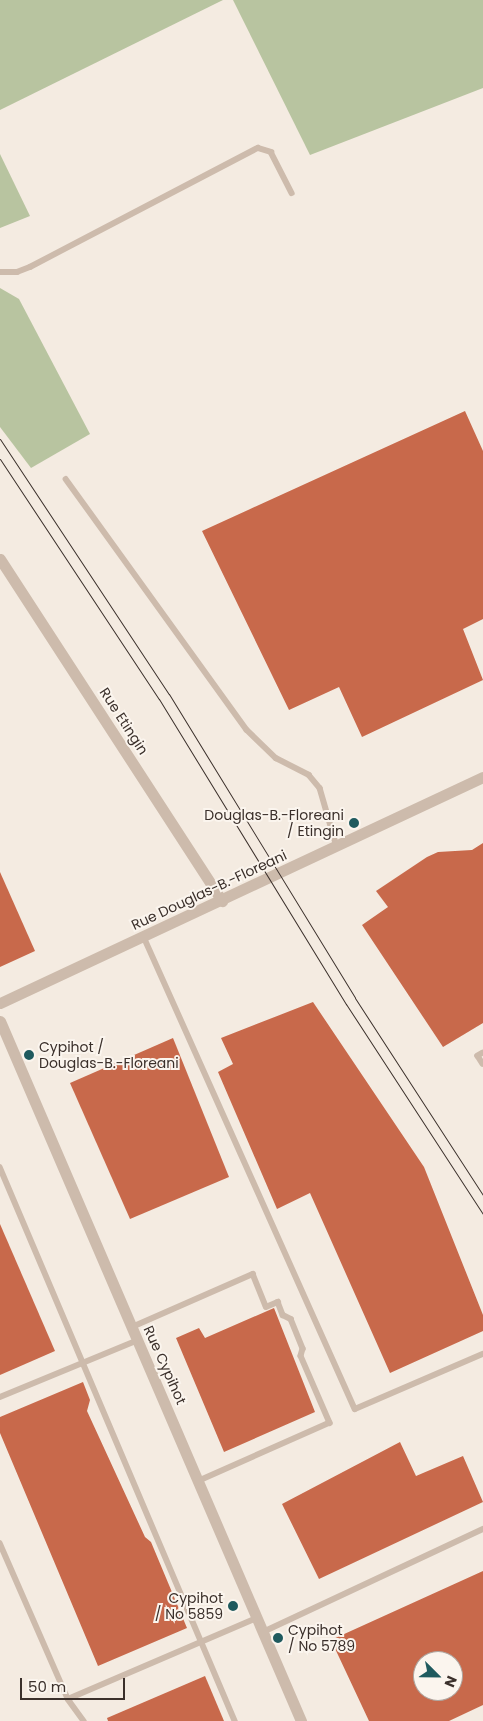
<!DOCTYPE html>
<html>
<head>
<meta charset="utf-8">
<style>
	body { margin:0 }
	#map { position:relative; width:483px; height:1721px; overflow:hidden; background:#f4ebe1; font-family:Poppins,sans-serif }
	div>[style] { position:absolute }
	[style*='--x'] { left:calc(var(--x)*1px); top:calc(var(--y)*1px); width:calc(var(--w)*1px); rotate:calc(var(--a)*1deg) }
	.green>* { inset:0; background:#b8c4a0 }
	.building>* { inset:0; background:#c8694b }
	.service>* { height:5.5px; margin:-2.75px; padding:0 2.75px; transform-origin:2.75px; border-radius:2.75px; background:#cdbbac }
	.minor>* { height:11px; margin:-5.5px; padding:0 5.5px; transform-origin:5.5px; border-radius:5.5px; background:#cdbbac }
	.tram>* { height:1px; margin:-0.5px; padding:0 0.5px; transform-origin:0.5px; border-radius:0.5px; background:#3b302b }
	.dots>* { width:14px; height:14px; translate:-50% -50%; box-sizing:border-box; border:2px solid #fbf5ee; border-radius:50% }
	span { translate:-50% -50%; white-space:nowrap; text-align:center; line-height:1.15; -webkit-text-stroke:4px #fbf5ee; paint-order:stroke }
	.street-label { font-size:14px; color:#3b302b }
	.poi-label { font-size:14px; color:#3b302b }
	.right { translate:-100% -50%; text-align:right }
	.left { translate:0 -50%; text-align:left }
	.north { position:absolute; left:413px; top:1651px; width:50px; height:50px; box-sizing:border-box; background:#fbf5ee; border:1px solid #aea6a0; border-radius:50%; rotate:113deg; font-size:14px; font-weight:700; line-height:20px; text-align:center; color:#3b302b }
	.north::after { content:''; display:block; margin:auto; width:18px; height:22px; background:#1f5a5e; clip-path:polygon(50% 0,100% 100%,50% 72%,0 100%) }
	.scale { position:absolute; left:20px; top:1678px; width:105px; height:22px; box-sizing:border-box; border:2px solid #3b302b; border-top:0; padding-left:6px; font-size:15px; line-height:18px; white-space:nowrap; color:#3b302b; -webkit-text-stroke:4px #fbf5ee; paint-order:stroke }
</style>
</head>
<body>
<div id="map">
	<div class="green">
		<i style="clip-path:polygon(0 0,223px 0,0 110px)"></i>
		<i style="clip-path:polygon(233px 0,483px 0,483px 88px,310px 155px)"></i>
		<i style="clip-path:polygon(0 154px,30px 216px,0 228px)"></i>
		<i style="clip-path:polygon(0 288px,19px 299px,90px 434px,31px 468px,0 427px)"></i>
	</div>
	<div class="building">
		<i style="clip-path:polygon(465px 411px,483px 451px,483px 619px,463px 629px,483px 680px,362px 737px,339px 687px,289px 710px,202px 531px)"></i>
		<i style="clip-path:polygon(483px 843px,483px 1023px,443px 1047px,362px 925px,388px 907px,376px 891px,427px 857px,438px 852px,472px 850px)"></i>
		<i style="clip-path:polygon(0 872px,35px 951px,0 967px)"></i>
		<i style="clip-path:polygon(313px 1002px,424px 1167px,483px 1315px,483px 1331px,390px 1373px,310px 1193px,277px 1209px,218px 1072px,233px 1064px,221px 1038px)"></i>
		<i style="clip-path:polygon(173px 1038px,229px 1177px,130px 1219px,70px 1083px)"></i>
		<i style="clip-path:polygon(0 1224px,55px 1351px,0 1375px)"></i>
		<i style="clip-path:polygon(274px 1308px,315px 1412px,224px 1452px,176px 1338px,199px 1328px,205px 1338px)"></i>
		<i style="clip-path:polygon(83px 1382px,90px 1400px,87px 1411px,145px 1537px,151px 1542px,187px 1628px,98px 1666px,0 1433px,0 1417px)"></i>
		<i style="clip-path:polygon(400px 1442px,416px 1476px,463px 1456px,483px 1502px,319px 1579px,282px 1504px)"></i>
		<i style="clip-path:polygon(evenodd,483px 1571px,483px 1705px,449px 1721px,369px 1721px,331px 1640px,483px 1571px,423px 1661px,453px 1661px,453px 1691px,423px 1691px,423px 1661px)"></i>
		<i style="clip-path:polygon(205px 1676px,224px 1721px,108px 1721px,107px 1718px)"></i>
	</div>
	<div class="service">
		<i style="--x:0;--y:272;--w:17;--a:0"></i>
		<i style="--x:17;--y:272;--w:14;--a:-21"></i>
		<i style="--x:30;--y:267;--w:257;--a:-27.6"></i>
		<i style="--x:258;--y:148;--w:14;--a:17"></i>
		<i style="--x:271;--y:152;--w:46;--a:62.9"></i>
		<i style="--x:66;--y:479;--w:309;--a:54.2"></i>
		<i style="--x:247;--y:730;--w:40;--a:44"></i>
		<i style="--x:276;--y:758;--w:37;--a:27"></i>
		<i style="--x:309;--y:775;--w:17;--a:50"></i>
		<i style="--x:320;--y:788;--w:61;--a:73.9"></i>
		<i style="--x:144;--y:937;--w:517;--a:65.91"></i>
		<i style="--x:355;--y:1409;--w:139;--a:-23.3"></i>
		<i style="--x:483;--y:1053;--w:6;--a:149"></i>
		<i style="--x:478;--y:1056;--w:9;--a:58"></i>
		<i style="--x:0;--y:1167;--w:602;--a:67.01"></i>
		<i style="--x:132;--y:1327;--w:132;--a:-23.7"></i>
		<i style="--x:253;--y:1274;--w:35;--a:68"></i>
		<i style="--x:266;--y:1307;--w:13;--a:-23"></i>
		<i style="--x:278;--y:1302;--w:14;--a:69"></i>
		<i style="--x:283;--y:1315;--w:9;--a:27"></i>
		<i style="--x:291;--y:1319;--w:32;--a:68"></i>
		<i style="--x:303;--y:1349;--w:7;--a:106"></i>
		<i style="--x:301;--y:1356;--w:73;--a:66.6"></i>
		<i style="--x:330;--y:1423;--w:143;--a:156.1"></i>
		<i style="--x:0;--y:1397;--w:149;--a:-22.4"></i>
		<i style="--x:0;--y:1543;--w:170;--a:66.4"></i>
		<i style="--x:68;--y:1699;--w:27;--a:54"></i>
		<i style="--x:263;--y:1632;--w:243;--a:-25.1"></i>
		<i style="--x:68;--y:1699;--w:206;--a:-23.2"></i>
	</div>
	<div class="minor">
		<i style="--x:0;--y:559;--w:408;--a:57"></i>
		<i style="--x:0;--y:1003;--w:533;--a:-25.08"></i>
		<i style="--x:0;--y:1021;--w:762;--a:66.73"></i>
	</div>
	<div class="tram">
		<i style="--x:0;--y:439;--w:306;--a:56.5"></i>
		<i style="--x:169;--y:694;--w:356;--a:58.5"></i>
		<i style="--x:355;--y:998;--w:235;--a:57"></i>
		<i style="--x:0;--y:459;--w:288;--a:56.5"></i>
		<i style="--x:159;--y:699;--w:358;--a:58.5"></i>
		<i style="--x:346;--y:1004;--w:251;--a:56.9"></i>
	</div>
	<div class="dots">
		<i style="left:354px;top:823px;background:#1f5a5e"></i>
		<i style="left:29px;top:1055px;background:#1f5a5e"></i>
		<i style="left:233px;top:1606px;background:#1f5a5e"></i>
		<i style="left:278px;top:1638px;background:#1f5a5e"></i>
	</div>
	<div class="street-label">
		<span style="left:124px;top:721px;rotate:57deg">Rue Etingin</span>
		<span style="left:209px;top:890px;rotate:-25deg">Rue Douglas-B.-Floreani</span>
		<span style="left:165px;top:1365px;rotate:66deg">Rue Cypihot</span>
	</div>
	<div class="poi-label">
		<span class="right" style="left:344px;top:823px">Douglas-B.-Floreani<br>/ Etingin</span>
		<span class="left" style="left:39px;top:1055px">Cypihot /<br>Douglas-B.-Floreani</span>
		<span class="right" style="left:223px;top:1606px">Cypihot<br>/ No 5859</span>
		<span class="left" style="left:288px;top:1638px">Cypihot<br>/ No 5789</span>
	</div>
	<div class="north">N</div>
	<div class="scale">50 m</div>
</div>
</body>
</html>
